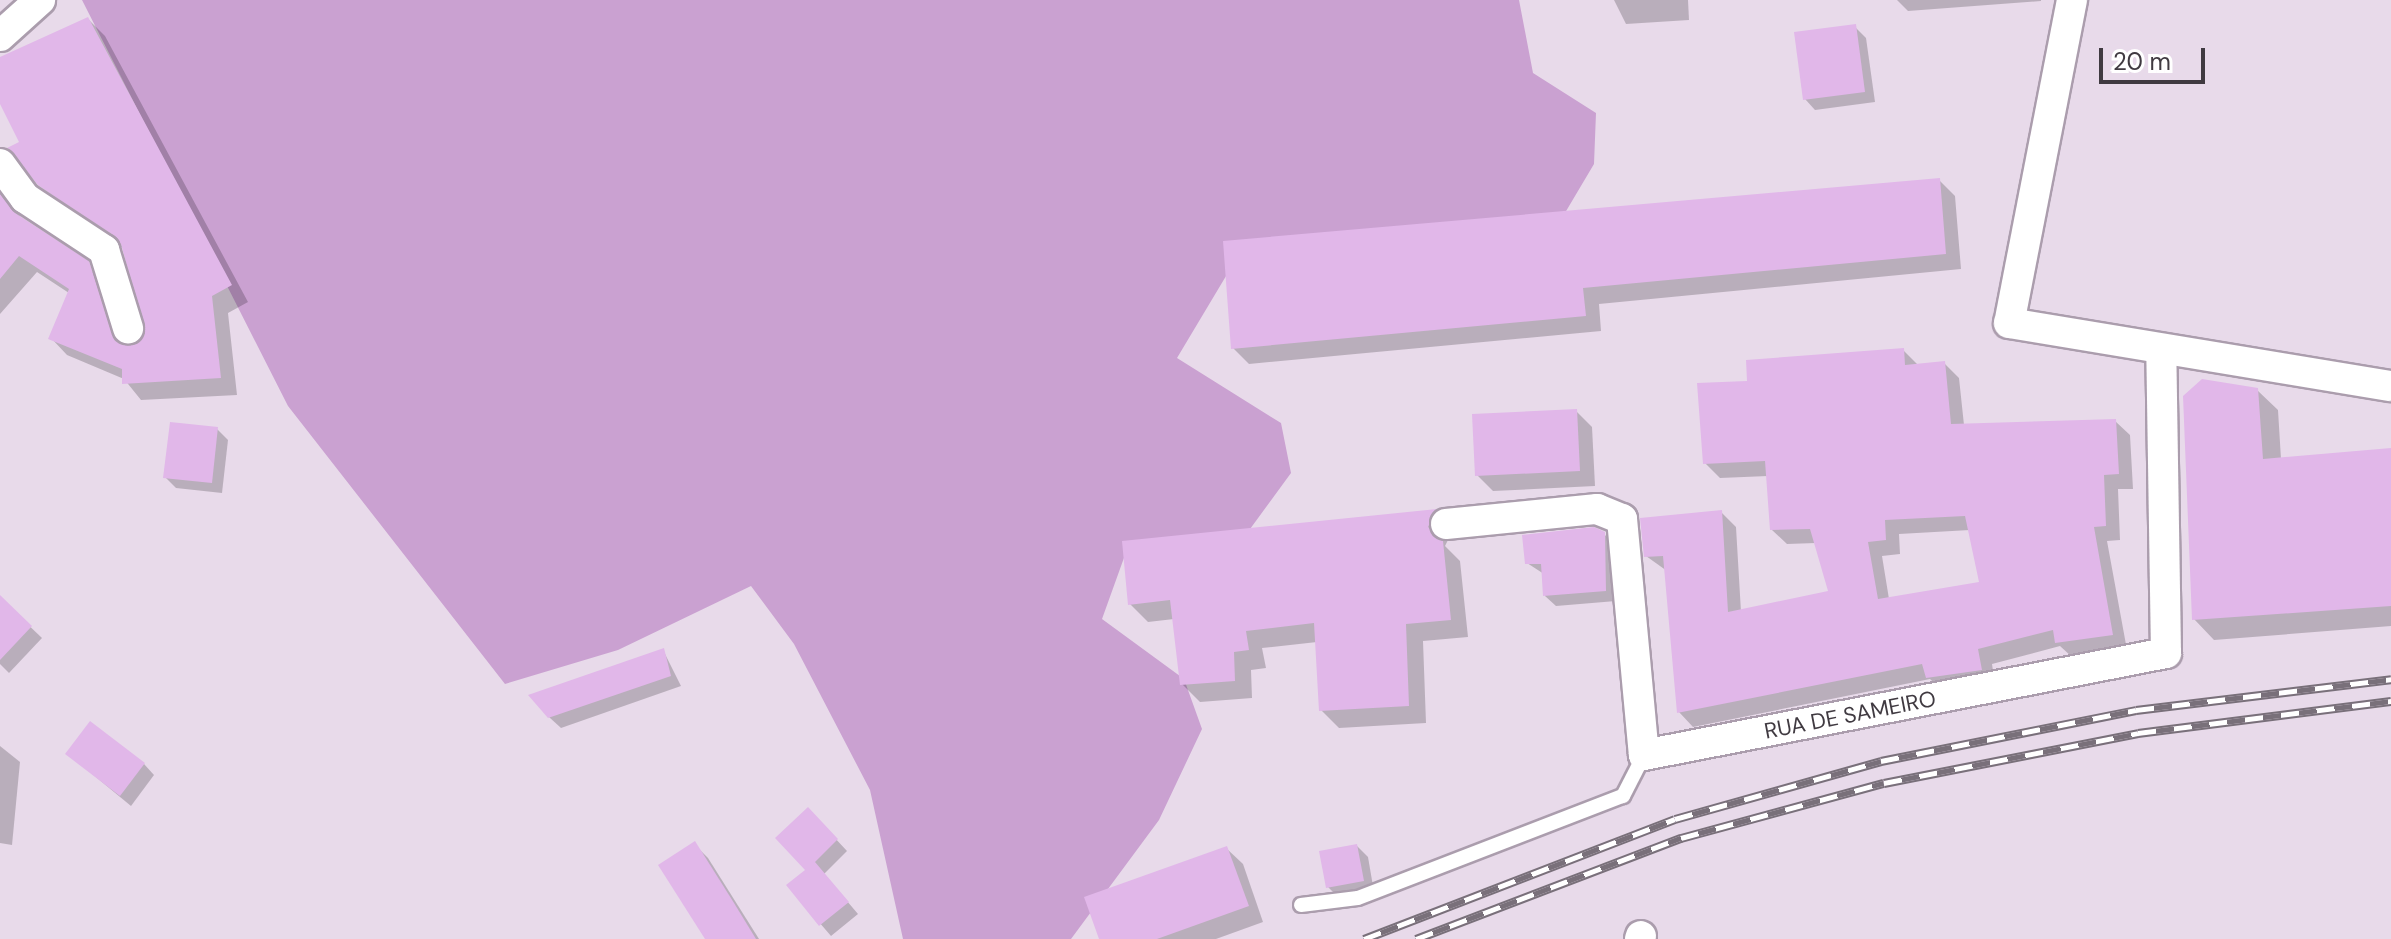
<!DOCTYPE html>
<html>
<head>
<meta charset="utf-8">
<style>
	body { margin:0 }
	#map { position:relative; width:2391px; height:939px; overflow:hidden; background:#e8daea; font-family:"DM Sans",sans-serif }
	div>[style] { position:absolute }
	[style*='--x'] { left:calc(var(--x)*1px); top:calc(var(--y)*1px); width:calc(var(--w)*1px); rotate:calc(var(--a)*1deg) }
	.forest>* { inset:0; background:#caa1d1 }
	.shadow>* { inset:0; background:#0003 }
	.building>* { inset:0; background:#e1b7e9 }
	.roads { filter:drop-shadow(2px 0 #ab9dad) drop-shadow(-2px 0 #ab9dad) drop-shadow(0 2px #ab9dad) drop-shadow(0 -2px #ab9dad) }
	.service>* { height:14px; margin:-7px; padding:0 7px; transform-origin:7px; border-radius:7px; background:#fff }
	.minor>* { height:30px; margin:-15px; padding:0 15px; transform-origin:15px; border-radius:15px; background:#fff }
	.rail>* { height:9px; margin-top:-4.5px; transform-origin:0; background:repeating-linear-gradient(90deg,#fff 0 18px,#79707a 0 36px); box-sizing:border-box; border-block:2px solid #79707a }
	span { translate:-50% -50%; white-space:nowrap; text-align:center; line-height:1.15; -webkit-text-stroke:6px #fff; paint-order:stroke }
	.street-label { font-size:22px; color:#403a41 }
	.scale { position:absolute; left:2099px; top:48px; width:106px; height:36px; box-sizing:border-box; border:4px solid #403a41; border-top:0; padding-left:10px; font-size:24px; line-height:28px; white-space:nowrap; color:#403a41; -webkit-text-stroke:6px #fff; paint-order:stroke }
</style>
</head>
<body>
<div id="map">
	<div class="forest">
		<i style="clip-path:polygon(82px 0,1519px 0,1533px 73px,1596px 113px,1594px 164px,1559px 223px,1238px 256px,1177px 358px,1281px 423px,1291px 473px,1242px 540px,1125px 555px,1102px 619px,1184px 679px,1202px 729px,1159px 820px,1071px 939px,903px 939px,870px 790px,794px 644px,751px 586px,618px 650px,505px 684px,288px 406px)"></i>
	</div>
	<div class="shadow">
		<i style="clip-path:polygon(1614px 0,1688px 0,1689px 20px,1626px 24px)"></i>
		<i style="clip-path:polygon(1897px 0,2041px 0,2041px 1px,1908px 11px)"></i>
		<i style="clip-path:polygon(88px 19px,105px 36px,248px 302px,228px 313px,237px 395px,141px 400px,124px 379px,67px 355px,51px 338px,69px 293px,37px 272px,0 314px,0 184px,23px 221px,105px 281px,124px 342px,135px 348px,148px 324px,124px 249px,60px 203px,130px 248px,43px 186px,0 100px,0 59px)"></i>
		<i style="clip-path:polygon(1855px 27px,1866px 38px,1875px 102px,1815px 110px,1805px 99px)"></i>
		<i style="clip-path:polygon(1939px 180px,1955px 196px,1961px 269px,1599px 304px,1601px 331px,1249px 364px,1233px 348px)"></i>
		<i style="clip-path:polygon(evenodd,1903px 350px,1919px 366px,1944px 363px,1959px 378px,1964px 425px,2115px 421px,2130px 435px,2133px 489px,2118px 489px,2120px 540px,2107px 541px,2127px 650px,2072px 657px,2060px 646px,1992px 664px,1995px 684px,1943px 691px,1930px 679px,1693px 727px,1679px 712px,1667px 571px,1646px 556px,1721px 512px,1736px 527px,1741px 612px,1831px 593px,1816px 543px,1787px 544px,1772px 530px,1768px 476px,1720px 478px,1705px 463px,1749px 383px,1903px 350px,1970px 530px,1982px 584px,1889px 599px,1882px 556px,1900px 554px,1899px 534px,1970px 530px)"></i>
		<i style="clip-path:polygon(2257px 390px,2278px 410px,2281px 459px,2391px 451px,2391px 626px,2214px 640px,2194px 619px)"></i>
		<i style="clip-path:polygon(1576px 411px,1592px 427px,1595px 486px,1493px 491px,1477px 475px)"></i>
		<i style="clip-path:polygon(217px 429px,228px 440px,222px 493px,176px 488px,165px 477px)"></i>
		<i style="clip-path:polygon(1436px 511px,1454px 528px,1445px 546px,1460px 561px,1468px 637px,1423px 641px,1426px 723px,1339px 728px,1321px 710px,1317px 642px,1262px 648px,1266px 668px,1251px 670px,1252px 698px,1200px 702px,1182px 684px,1174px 619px,1148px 622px,1130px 604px,1124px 543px)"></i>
		<i style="clip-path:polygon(1604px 534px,1615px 545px,1616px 601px,1556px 606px,1545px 596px,1544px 574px,1527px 563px)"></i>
		<i style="clip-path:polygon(0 598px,42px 638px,9px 673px,0 664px)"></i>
		<i style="clip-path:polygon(663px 650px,681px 686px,561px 728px,549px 717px)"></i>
		<i style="clip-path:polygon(0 746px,20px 762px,12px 845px,0 843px)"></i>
		<i style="clip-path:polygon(68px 754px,144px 764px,154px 775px,131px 806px)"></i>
		<i style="clip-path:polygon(819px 821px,847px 851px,824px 874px,858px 914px,831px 936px,788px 886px,808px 870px)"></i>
		<i style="clip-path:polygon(694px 844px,708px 858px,759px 939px,707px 939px)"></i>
		<i style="clip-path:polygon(1357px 846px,1368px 857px,1374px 892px,1339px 898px,1328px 887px)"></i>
		<i style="clip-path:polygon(1226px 848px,1243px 864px,1263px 922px,1216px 939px,1101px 939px)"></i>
	</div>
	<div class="building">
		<i style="clip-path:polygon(88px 17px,232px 285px,212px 296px,221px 378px,122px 384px,122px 369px,48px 339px,69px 289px,19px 256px,0 279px,0 194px,15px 213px,89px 261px,115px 341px,133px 345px,145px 333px,121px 244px,38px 185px,7px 148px,19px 142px,0 104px,0 57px)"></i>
		<i style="clip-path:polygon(1856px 24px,1865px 92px,1803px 100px,1794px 32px)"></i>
		<i style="clip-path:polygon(1940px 178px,1946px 254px,1583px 288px,1586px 316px,1231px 349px,1223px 241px)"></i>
		<i style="clip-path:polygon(evenodd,1904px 348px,1905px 365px,1945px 361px,1951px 424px,2116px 419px,2119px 474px,2104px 475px,2106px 526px,2094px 527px,2113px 635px,2055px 643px,2053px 630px,1978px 649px,1982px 670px,1926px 678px,1922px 664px,1677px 713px,1663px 556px,1644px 557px,1640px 518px,1722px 510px,1728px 612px,1828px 591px,1810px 529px,1770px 530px,1765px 461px,1703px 464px,1697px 383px,1747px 381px,1746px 360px,1904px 348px,1965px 516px,1979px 582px,1878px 599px,1868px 542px,1886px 540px,1885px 520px,1965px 516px)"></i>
		<i style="clip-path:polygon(2202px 379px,2258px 388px,2263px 459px,2391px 448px,2391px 606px,2192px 620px,2183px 396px)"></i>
		<i style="clip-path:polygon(1577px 409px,1580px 471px,1475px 476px,1472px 414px)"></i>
		<i style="clip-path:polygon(170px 422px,218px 427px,212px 483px,163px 478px)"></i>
		<i style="clip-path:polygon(1437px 509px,1428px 527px,1443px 541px,1451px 620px,1406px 624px,1409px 706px,1319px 711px,1314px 623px,1246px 631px,1249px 650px,1234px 652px,1235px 681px,1180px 685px,1170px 600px,1128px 605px,1122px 541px)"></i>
		<i style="clip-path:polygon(1594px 527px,1605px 532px,1606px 591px,1543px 596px,1541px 564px,1525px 564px,1522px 535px)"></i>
		<i style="clip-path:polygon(0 595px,32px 626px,0 660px)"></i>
		<i style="clip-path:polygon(664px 648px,671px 676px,548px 718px,528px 695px)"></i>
		<i style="clip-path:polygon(90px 721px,145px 763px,120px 796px,65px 754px)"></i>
		<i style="clip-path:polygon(808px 807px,838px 839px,815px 862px,849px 902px,819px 926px,786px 885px,805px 870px,775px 838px)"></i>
		<i style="clip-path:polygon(695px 841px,734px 903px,756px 939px,705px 939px,658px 865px)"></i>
		<i style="clip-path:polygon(1357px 844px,1364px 881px,1326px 888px,1319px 851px)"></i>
		<i style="clip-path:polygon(1227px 846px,1249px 906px,1157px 939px,1099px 939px,1084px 897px)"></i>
	</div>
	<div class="roads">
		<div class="service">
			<i style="--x:1301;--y:905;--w:57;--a:-7"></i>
			<i style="--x:1358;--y:898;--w:284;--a:-21.1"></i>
			<i style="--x:1623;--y:796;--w:46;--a:-62.9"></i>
		</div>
		<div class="minor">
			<i style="--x:2072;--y:0;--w:329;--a:101"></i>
			<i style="--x:2009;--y:323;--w:387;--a:9.4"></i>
			<i style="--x:0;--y:36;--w:54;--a:-42"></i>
			<i style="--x:0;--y:164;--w:42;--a:53.7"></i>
			<i style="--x:25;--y:198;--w:95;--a:33.4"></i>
			<i style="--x:104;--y:250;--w:82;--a:72.9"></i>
			<i style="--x:1446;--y:524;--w:152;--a:-5.7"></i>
			<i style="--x:1597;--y:509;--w:27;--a:22"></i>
			<i style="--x:1622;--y:519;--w:237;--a:84.7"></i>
			<i style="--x:1644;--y:755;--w:532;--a:-11.06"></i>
			<i style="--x:2166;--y:653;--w:304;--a:-90.9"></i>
			<i style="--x:1640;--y:939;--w:3;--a:-72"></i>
		</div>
	</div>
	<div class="rail">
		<i style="--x:1364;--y:939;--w:333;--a:-21.1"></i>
		<i style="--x:1675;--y:819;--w:214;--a:-15.7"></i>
		<i style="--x:1881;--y:761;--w:260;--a:-11.3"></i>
		<i style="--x:2136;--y:710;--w:257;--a:-6.9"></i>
		<i style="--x:1416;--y:939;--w:284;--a:-20.9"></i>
		<i style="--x:1681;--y:838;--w:210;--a:-15.2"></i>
		<i style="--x:1884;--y:783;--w:259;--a:-11.1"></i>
		<i style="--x:2138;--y:733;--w:255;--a:-7.2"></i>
	</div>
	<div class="street-label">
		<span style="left:1850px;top:715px;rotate:-11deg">RUA DE SAMEIRO</span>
	</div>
	<div class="scale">20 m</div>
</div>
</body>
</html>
